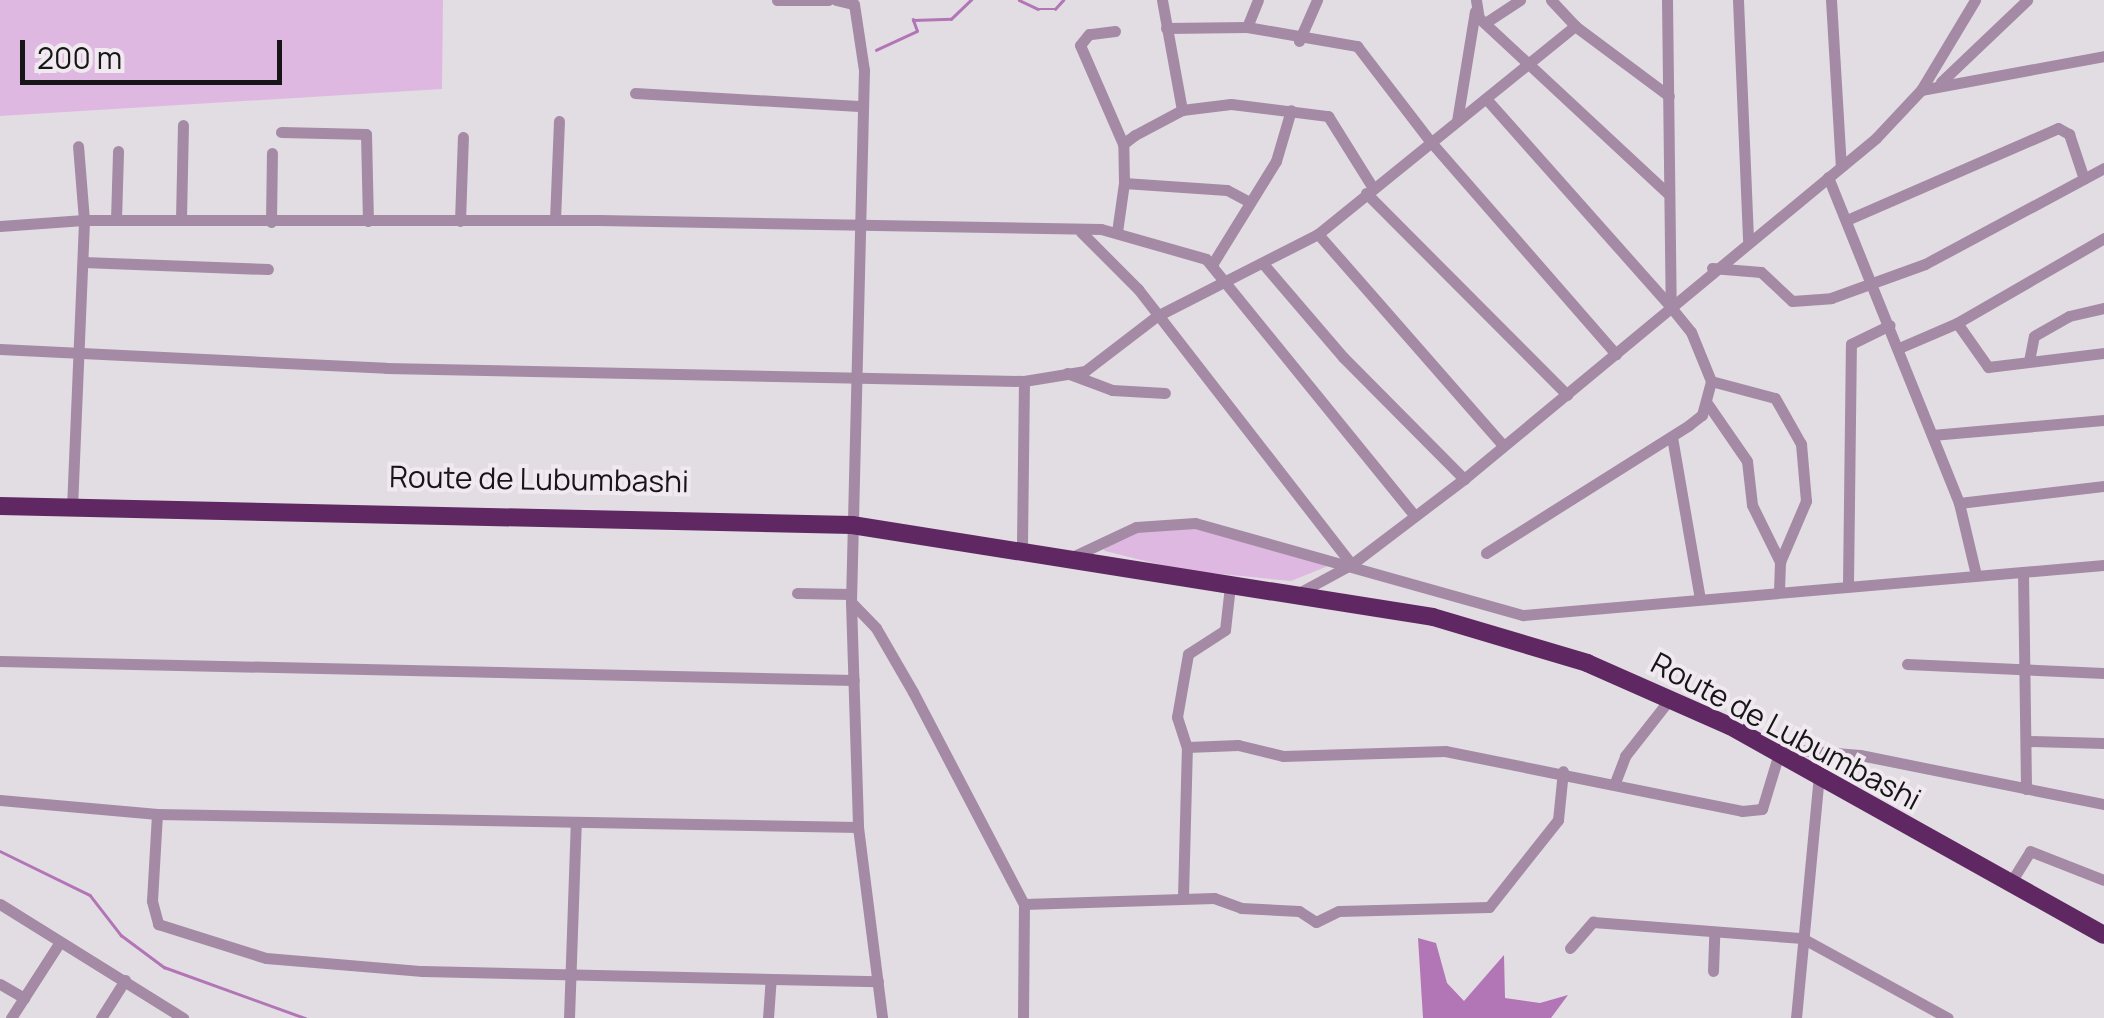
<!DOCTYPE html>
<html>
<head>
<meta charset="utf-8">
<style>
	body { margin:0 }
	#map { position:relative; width:2104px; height:1018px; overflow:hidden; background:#e2dde3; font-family:Manrope,sans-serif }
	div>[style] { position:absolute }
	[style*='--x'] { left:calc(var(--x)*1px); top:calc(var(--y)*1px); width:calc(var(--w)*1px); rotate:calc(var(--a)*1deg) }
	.green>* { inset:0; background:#deb8e0 }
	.water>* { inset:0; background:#b276b6 }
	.stream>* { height:2.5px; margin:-1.25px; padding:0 1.25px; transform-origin:1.25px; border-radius:1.25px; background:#b276b6 }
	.minor>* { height:11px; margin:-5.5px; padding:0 5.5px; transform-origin:5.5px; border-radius:5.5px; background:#a58aa6 }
	.highway>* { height:18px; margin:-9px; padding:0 9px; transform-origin:9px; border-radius:9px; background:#5f2863 }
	span { translate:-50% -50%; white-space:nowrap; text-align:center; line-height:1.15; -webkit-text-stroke:8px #f0eaf0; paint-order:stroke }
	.street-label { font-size:30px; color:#171517 }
	.scale { position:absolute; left:20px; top:40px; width:262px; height:45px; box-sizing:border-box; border:5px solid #171517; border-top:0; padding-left:12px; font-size:30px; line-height:35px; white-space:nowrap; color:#171517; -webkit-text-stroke:8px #f0eaf0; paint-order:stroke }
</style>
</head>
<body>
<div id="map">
	<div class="green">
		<i style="clip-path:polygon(0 0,443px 0,442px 89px,0 116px)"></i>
		<i style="clip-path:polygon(1196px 525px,1333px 564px,1291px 581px,1181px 570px,1105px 551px,1100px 544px,1141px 528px)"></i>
	</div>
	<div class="water">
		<i style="clip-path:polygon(1418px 938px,1436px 943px,1447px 983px,1464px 1001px,1504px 955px,1505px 998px,1540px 1003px,1568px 995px,1551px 1018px,1423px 1018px)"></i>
	</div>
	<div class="stream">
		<i style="--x:1019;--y:0;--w:21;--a:25"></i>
		<i style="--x:1038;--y:9;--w:17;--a:0"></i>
		<i style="--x:1055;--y:9;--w:12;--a:-48"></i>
		<i style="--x:876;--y:50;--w:45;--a:-24.9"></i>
		<i style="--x:917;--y:31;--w:12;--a:-110"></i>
		<i style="--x:913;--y:20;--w:38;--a:-2"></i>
		<i style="--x:951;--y:19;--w:28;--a:-44"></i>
		<i style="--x:0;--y:851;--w:100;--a:26.1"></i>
		<i style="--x:90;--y:895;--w:51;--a:52.2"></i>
		<i style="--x:121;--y:935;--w:54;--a:36.7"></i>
		<i style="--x:164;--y:967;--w:150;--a:19.9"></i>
	</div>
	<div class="minor">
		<i style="--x:777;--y:0;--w:51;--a:0"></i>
		<i style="--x:836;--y:0;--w:18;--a:13"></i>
		<i style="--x:854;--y:4;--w:67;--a:81.4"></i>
		<i style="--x:864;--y:70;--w:532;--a:91.4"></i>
		<i style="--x:851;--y:602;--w:225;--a:88.2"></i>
		<i style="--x:858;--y:827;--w:193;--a:82.8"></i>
		<i style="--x:1162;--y:0;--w:112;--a:79.7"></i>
		<i style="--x:1476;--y:0;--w:18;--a:81"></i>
		<i style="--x:1479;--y:18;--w:257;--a:42.9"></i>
		<i style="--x:1551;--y:0;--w:35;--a:47"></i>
		<i style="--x:1575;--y:26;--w:117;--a:36.7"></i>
		<i style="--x:1667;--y:0;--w:307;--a:89.3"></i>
		<i style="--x:1738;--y:0;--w:240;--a:87.6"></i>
		<i style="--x:1831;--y:0;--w:166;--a:86.6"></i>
		<i style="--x:1485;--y:23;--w:42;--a:-33.3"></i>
		<i style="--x:1247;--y:27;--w:29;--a:-68"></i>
		<i style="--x:1166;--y:28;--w:81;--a:-0.7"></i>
		<i style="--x:1247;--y:27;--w:112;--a:9.8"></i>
		<i style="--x:1357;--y:46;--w:120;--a:52.5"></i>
		<i style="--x:1430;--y:141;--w:283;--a:48.9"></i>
		<i style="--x:1115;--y:31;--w:26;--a:173"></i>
		<i style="--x:1089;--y:34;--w:14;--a:129"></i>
		<i style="--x:1080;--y:45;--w:108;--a:66.5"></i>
		<i style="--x:1299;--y:41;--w:45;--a:-66.3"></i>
		<i style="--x:1941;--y:82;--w:119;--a:-43.6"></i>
		<i style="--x:1921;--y:90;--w:186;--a:-10.5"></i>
		<i style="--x:635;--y:93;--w:224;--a:3.3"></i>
		<i style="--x:1457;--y:121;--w:111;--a:-80.7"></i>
		<i style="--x:281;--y:132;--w:85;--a:1.3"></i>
		<i style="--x:366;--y:134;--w:87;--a:88.7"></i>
		<i style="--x:1828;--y:177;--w:351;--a:68.1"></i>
		<i style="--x:1959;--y:503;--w:74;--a:76.7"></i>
		<i style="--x:1124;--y:183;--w:39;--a:-91"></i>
		<i style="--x:1123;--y:144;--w:15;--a:-37"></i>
		<i style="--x:1135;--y:135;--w:53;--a:-28"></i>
		<i style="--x:1182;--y:110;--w:49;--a:-7"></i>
		<i style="--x:1231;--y:104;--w:98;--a:7.1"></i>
		<i style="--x:1328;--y:116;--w:85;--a:58"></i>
		<i style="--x:1366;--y:193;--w:285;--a:45.1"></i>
		<i style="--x:181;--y:219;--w:94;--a:-88.8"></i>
		<i style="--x:1849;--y:219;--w:228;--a:-23.5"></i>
		<i style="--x:2058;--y:128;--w:13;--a:29"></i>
		<i style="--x:2069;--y:134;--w:47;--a:71.6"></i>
		<i style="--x:116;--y:220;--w:69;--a:-88.3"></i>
		<i style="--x:555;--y:220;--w:99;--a:-87.7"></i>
		<i style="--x:460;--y:221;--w:84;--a:-88"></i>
		<i style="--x:271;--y:222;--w:69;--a:-89.2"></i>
		<i style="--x:0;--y:226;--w:84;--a:-4.1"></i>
		<i style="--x:84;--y:220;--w:74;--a:-94.6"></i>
		<i style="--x:1081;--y:232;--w:81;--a:45"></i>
		<i style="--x:1138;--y:289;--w:344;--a:52.2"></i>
		<i style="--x:1117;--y:232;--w:49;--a:-81.9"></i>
		<i style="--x:1124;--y:183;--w:103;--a:3.9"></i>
		<i style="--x:1227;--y:190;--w:24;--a:28"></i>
		<i style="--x:1318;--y:234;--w:279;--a:48.8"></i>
		<i style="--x:83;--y:262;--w:185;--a:2.2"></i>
		<i style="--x:1213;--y:263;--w:120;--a:-58.3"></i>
		<i style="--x:1276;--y:161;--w:53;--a:-73.6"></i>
		<i style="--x:1265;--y:266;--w:120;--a:49.4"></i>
		<i style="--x:1343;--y:357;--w:172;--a:45.2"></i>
		<i style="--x:1712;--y:268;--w:49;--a:4.7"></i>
		<i style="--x:1761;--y:272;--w:42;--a:43.1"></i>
		<i style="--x:1792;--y:301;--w:39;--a:-4"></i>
		<i style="--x:1831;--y:298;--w:100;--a:-19.9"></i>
		<i style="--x:1925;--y:264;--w:203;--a:-28.2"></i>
		<i style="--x:1957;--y:323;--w:54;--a:54.8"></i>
		<i style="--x:1988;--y:367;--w:117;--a:-6.9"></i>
		<i style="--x:1899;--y:348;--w:63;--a:-23.3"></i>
		<i style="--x:1957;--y:323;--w:170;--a:-30"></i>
		<i style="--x:0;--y:349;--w:386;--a:2.8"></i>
		<i style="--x:386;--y:368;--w:638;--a:1.17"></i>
		<i style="--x:1024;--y:381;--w:62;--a:-9.3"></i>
		<i style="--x:1085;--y:371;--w:91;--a:-37.4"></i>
		<i style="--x:1157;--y:316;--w:181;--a:-27"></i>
		<i style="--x:1318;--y:234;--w:331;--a:-39"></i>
		<i style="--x:2029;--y:361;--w:25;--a:-79"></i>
		<i style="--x:2034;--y:336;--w:40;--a:-29.7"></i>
		<i style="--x:2069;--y:316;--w:36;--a:-13"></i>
		<i style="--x:1067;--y:373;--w:48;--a:20.7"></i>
		<i style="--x:1112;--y:390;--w:53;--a:3.2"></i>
		<i style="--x:1711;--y:381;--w:66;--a:14.9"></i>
		<i style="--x:1775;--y:398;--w:53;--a:60.5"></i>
		<i style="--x:1801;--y:444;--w:57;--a:85"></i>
		<i style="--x:1806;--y:501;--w:66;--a:113.1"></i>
		<i style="--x:1707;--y:403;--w:70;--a:55.4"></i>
		<i style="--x:1747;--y:461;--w:44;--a:83.5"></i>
		<i style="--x:1752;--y:505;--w:64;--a:63.8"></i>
		<i style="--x:1780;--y:562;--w:29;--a:92"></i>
		<i style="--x:1932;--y:435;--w:173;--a:-5"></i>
		<i style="--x:1672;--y:437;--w:164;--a:80.2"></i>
		<i style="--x:1959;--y:503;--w:146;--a:-6.7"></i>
		<i style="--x:72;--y:508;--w:288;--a:-87.6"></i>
		<i style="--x:84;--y:220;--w:515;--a:0"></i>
		<i style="--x:599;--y:220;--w:502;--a:1.03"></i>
		<i style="--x:1101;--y:229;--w:109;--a:15.9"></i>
		<i style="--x:1206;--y:259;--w:331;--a:50.9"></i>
		<i style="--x:1022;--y:544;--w:163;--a:-89.3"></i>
		<i style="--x:1486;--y:553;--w:240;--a:-32.2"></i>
		<i style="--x:1689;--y:425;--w:16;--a:-38"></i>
		<i style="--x:1702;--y:415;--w:35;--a:-75"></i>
		<i style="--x:1711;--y:381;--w:53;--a:-112.2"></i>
		<i style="--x:1691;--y:332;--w:32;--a:-129"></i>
		<i style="--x:1671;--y:307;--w:276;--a:-131.6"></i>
		<i style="--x:1070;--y:558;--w:73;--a:-25.2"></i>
		<i style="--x:1136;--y:527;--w:59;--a:-3.9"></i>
		<i style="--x:1195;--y:523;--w:341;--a:15.7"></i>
		<i style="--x:1523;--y:615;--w:583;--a:-4.92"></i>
		<i style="--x:2023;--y:572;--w:217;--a:89.2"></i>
		<i style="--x:1848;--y:584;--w:240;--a:-89.3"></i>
		<i style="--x:1851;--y:344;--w:43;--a:-26"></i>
		<i style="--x:1230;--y:586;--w:44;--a:96.5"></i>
		<i style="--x:1225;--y:630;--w:44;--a:147"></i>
		<i style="--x:1188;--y:654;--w:64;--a:99.9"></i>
		<i style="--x:1177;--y:717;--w:32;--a:72"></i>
		<i style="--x:1187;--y:747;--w:51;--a:-2.2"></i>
		<i style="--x:1238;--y:745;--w:46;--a:13.7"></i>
		<i style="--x:1283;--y:756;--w:162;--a:-1.8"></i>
		<i style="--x:1445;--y:751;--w:303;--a:11.4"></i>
		<i style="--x:1742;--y:811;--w:20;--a:-6"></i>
		<i style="--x:1762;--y:809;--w:59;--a:-73.1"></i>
		<i style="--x:797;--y:593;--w:54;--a:1.1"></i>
		<i style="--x:1295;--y:595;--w:65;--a:-28.5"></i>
		<i style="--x:1352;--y:564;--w:141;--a:-37.2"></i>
		<i style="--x:1464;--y:479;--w:535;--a:-39.61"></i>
		<i style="--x:1876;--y:138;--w:66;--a:-46.8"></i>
		<i style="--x:1921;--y:90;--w:105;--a:-59"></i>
		<i style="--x:851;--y:602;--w:36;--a:46"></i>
		<i style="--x:876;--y:628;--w:74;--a:60"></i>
		<i style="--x:913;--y:692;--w:239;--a:62.4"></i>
		<i style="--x:1024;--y:904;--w:114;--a:90.5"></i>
		<i style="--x:0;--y:661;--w:854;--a:1.27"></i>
		<i style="--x:1907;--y:664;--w:197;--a:2.6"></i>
		<i style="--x:2028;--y:741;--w:76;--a:1.5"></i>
		<i style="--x:1774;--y:748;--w:86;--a:4.7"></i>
		<i style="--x:1860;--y:755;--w:249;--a:11.4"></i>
		<i style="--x:1616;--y:780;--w:26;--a:-69"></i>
		<i style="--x:1625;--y:756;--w:71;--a:-51.8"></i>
		<i style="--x:0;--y:800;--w:158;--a:5.1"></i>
		<i style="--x:157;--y:814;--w:701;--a:1.06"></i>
		<i style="--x:157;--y:814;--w:87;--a:93.3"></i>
		<i style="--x:152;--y:901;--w:24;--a:75"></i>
		<i style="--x:158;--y:924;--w:113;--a:17.5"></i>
		<i style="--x:266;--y:958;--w:157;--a:4.8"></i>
		<i style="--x:422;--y:971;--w:456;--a:1.3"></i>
		<i style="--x:2011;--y:882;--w:36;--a:-58"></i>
		<i style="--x:2030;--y:851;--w:79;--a:21.4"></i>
		<i style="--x:1183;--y:897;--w:150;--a:-88.5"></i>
		<i style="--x:0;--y:904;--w:216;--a:31.9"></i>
		<i style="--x:1024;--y:904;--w:190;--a:-1.8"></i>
		<i style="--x:1214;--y:898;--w:29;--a:20"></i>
		<i style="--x:1241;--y:908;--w:58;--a:3"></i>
		<i style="--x:1299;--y:911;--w:20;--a:33"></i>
		<i style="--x:1316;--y:922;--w:25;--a:-26"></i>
		<i style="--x:1339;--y:911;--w:150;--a:-1.5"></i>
		<i style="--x:1489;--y:907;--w:111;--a:-51.6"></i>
		<i style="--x:1558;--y:820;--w:49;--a:-84.2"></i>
		<i style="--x:1570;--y:948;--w:35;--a:-49"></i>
		<i style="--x:1593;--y:922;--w:210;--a:4.4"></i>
		<i style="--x:1802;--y:938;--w:166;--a:28.7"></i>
		<i style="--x:1713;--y:971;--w:38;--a:-88"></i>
		<i style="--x:0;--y:984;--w:28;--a:30"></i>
		<i style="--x:11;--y:1018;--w:90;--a:-57.2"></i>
		<i style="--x:101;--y:1018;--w:45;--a:-57.7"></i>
		<i style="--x:569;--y:1018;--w:196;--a:-88"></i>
		<i style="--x:768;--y:1018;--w:39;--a:-86"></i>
		<i style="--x:1796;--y:1018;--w:243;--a:-84.6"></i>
	</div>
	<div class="highway">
		<i style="--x:0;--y:506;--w:852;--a:1.28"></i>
		<i style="--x:852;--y:525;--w:588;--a:9"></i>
		<i style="--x:1433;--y:617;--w:161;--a:16.6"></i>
		<i style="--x:1587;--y:663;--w:156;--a:23.8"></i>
		<i style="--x:1730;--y:726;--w:428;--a:29.2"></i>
	</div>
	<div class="street-label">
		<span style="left:539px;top:479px;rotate:1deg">Route de Lubumbashi</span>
		<span style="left:1786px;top:731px;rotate:28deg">Route de Lubumbashi</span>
	</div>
	<div class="scale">200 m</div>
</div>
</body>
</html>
